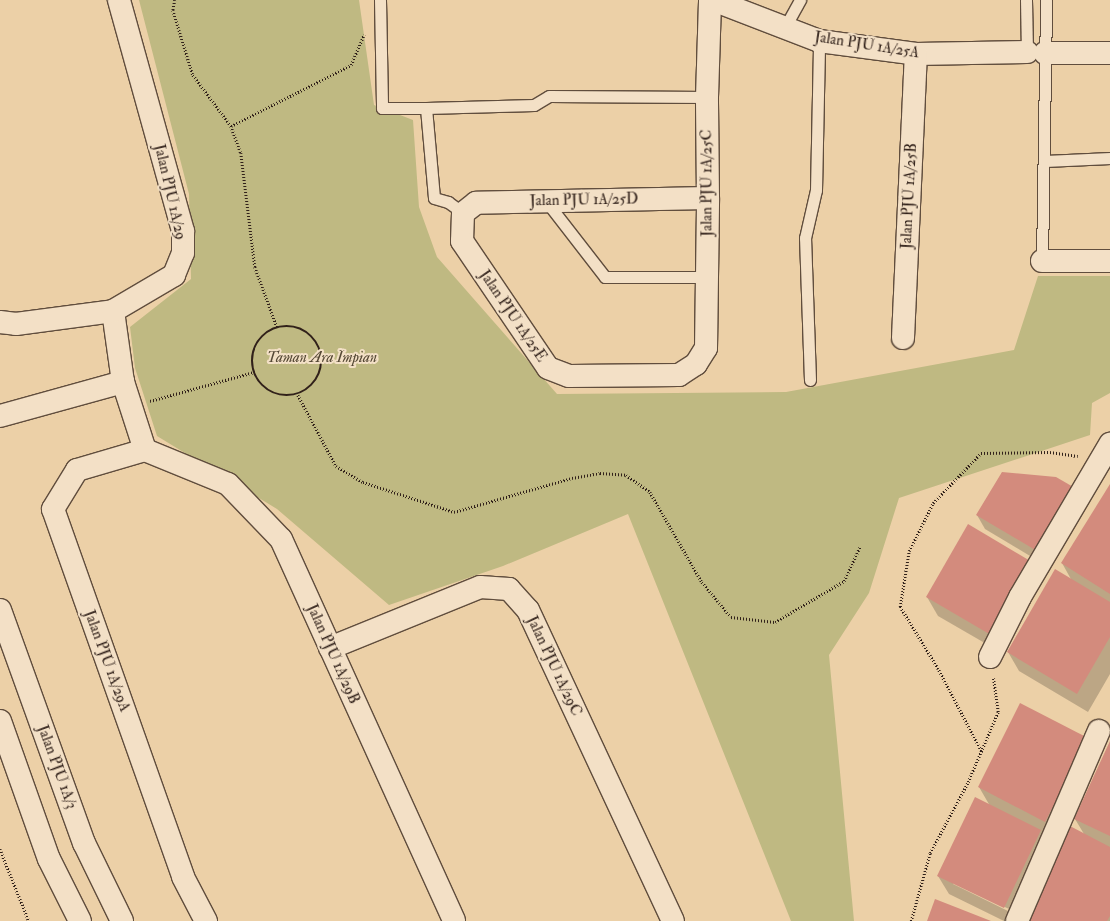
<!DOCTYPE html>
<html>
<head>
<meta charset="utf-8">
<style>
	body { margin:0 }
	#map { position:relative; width:1110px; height:921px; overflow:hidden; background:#ecd0a7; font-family:"IM FELL Double Pica",serif }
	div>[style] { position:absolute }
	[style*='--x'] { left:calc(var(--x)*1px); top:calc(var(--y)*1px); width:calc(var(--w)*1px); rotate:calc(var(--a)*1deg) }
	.green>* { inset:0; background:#bfb982 }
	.shadow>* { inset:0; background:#0003 }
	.building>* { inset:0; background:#d38b7d }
	.path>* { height:2.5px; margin-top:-1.25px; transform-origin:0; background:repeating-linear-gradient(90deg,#31211a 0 1px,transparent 0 3px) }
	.path>.ring { margin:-1.25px; padding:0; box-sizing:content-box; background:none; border:2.5px solid #31211a; border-radius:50% }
	.roads { filter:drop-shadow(1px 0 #604d3d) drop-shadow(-1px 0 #604d3d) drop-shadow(0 1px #604d3d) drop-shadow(0 -1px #604d3d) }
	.service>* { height:11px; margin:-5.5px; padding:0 5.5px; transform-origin:5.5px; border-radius:5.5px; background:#f3e0c6 }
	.minor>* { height:22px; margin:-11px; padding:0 11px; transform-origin:11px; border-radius:11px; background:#f3e0c6 }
	.tertiary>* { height:22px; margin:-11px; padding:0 11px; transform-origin:11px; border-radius:11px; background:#f3e0c6 }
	span { translate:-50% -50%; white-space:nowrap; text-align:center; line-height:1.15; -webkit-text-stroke:4px #f3e0c6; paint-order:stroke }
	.street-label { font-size:15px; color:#31211a }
	.park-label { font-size:15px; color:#544734; font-style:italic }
</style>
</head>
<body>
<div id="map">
	<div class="green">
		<i style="clip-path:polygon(139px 0,359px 0,374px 105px,413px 120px,419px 207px,437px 257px,557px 394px,786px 392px,1014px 350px,1038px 276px,1110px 276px,1110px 393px,1092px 403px,1090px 435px,899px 498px,869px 593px,829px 655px,854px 921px,791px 921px,628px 514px,503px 566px,389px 605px,277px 509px,157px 436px,135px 368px,130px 327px,191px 279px,189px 194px)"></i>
	</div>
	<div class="shadow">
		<i style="clip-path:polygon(1002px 473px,1045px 565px,985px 529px,977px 515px)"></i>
		<i style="clip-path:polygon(1110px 486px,1110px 674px,1088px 712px,1019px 671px,1008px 652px,1072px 581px,1062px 563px)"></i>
		<i style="clip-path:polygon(1032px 563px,1042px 582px,1002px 653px,938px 616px,927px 597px)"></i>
		<i style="clip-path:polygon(evenodd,1087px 739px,1056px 840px,1042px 833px,1051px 849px,1084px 834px,1075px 819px,1110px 744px,1110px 921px,1004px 921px,949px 894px,938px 876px,990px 806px,979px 787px,1087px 739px,953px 882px,1009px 909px,1008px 911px,953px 884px,953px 882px)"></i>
	</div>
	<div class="building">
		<i style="clip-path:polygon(1002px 472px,1056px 477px,1075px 488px,1037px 551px,976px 515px)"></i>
		<i style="clip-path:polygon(1110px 484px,1110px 594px,1061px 563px)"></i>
		<i style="clip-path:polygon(968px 524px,1032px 562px,991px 635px,926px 597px)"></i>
		<i style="clip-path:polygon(1055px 569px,1110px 602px,1110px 637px,1077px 694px,1007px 652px)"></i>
		<i style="clip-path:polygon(1020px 703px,1088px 738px,1045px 822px,978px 787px)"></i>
		<i style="clip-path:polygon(1110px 741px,1110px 836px,1074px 819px)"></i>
		<i style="clip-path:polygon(975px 797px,1041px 830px,1004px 908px,937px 876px)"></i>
		<i style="clip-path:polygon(1068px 825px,1110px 847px,1110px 916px,1107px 921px,1020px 921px)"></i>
		<i style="clip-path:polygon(935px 899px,991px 921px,927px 921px)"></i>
	</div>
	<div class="path">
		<i style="--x:175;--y:0;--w:10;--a:101"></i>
		<i style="--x:173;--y:10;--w:68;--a:72.9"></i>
		<i style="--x:193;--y:75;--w:64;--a:53.3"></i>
		<i style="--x:231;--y:126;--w:29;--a:70"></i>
		<i style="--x:241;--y:153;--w:115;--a:83"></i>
		<i style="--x:255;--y:267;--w:64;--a:69.9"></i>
		<i style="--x:231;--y:126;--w:135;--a:-26.9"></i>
		<i style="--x:351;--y:65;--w:33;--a:-67"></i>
		<i class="ring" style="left:252px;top:326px;width:67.5px;height:67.5px"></i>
		<i style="--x:298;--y:395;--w:81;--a:61.8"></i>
		<i style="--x:336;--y:466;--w:31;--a:31"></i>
		<i style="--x:363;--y:482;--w:96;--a:18.2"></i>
		<i style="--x:454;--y:512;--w:123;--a:-16.1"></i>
		<i style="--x:572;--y:478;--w:28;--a:-10"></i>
		<i style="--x:600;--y:473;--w:26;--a:4"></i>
		<i style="--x:626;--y:475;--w:29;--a:35"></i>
		<i style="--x:650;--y:492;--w:104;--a:60"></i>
		<i style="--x:702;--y:582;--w:45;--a:50.4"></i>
		<i style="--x:731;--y:617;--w:44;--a:6.5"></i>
		<i style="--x:775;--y:622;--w:80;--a:-30.7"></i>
		<i style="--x:844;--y:581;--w:38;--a:-65"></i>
		<i style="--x:150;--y:401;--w:108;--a:-15.6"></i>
		<i style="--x:981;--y:751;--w:93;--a:-117.7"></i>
		<i style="--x:938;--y:669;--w:73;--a:-121.5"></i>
		<i style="--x:900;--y:607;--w:57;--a:-80.9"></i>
		<i style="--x:909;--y:551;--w:54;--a:-63.4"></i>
		<i style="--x:933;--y:503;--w:69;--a:-46.2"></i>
		<i style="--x:981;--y:453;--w:69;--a:-0.8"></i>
		<i style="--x:1050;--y:452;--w:28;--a:8"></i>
		<i style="--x:0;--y:849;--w:78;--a:68.1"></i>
		<i style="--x:911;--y:921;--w:71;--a:-74.4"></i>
		<i style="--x:930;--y:853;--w:81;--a:-61.8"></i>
		<i style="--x:968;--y:782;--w:76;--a:-66.8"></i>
		<i style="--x:998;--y:712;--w:34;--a:-98"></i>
	</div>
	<div class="roads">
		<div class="service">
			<i style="--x:380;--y:0;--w:108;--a:88.9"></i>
			<i style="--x:382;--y:108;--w:44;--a:0"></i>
			<i style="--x:426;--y:108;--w:90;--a:84.9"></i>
			<i style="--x:434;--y:198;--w:15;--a:16"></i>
			<i style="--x:448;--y:202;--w:19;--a:36"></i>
			<i style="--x:1026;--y:0;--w:52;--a:88.9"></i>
			<i style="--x:785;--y:27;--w:31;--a:-61"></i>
			<i style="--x:426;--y:108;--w:108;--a:-1.6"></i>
			<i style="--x:534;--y:105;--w:17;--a:-31"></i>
			<i style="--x:549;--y:96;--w:158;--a:0.4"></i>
			<i style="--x:1045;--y:161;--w:65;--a:-2.6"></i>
			<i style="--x:546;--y:201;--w:96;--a:52.2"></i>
			<i style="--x:605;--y:277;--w:102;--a:0"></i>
			<i style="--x:1042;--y:261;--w:261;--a:-89.1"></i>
			<i style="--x:810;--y:380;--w:142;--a:-92"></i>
			<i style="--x:805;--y:238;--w:49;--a:-77.1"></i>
			<i style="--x:816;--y:190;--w:149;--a:-88.8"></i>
		</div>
		<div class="minor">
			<i style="--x:713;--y:0;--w:114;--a:21.1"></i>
			<i style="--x:819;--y:41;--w:98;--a:7.6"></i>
			<i style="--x:916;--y:54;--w:111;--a:-1"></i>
			<i style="--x:1045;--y:53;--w:65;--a:0"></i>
			<i style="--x:708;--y:198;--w:232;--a:178.8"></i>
			<i style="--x:476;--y:203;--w:16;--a:142"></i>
			<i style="--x:463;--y:213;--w:28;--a:92"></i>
			<i style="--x:462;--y:241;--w:153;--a:55.9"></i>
			<i style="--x:548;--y:368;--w:22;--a:21"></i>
			<i style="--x:569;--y:376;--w:110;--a:-0.5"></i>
			<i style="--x:679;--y:375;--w:20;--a:-33"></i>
			<i style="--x:696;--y:364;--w:19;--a:-58"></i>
			<i style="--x:706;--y:348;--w:150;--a:-89.2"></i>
			<i style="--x:708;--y:198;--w:101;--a:-90.6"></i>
			<i style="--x:707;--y:97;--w:97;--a:-88.2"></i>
			<i style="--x:1042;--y:261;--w:68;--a:0"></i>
			<i style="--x:113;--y:311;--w:72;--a:82"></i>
			<i style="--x:123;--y:382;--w:71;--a:72.1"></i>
			<i style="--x:0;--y:322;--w:16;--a:7"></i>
			<i style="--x:16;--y:324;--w:98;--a:-7.6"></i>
			<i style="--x:113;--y:311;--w:71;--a:-30.5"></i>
			<i style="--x:174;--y:275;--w:24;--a:-68"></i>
			<i style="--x:183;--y:253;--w:22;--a:-90"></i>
			<i style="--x:183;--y:231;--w:240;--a:-105.5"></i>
			<i style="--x:903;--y:338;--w:284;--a:-87.4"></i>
			<i style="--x:0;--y:416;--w:128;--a:-15.5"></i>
			<i style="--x:145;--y:450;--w:90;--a:22.3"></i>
			<i style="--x:228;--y:484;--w:76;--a:46.1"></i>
			<i style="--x:281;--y:539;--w:419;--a:65.6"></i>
			<i style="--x:145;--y:450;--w:71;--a:163.6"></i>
			<i style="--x:77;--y:470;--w:46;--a:121.6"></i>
			<i style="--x:53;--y:509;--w:390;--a:70.5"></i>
			<i style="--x:183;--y:877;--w:50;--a:62.4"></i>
			<i style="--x:330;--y:648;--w:162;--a:-22.1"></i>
			<i style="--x:480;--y:587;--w:29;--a:4"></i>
			<i style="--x:509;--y:589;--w:28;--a:48"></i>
			<i style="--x:528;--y:610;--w:343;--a:65"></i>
			<i style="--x:990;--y:657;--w:67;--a:-63.4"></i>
			<i style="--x:1020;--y:597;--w:178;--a:-59.5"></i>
			<i style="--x:1017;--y:921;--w:207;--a:-66.7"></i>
		</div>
		<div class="tertiary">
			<i style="--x:0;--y:610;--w:248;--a:70.2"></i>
			<i style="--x:84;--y:843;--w:87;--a:64"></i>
			<i style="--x:0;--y:721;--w:146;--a:70.5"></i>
			<i style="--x:49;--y:859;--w:69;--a:63.4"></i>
		</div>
	</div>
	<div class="street-label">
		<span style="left:867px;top:45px;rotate:9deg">Jalan PJU 1A/25A</span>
		<span style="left:707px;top:183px;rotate:-90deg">Jalan PJU 1A/25C</span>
		<span style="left:170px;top:192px;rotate:77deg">Jalan PJU 1A/29</span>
		<span style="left:909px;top:196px;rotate:-87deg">Jalan PJU 1A/25B</span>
		<span style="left:584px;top:200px;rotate:-1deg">Jalan PJU 1A/25D</span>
		<span style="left:513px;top:316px;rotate:56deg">Jalan PJU 1A/25E</span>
		<span style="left:333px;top:654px;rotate:66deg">Jalan PJU 1A/29B</span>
		<span style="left:107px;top:661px;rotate:70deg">Jalan PJU 1A/29A</span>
		<span style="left:554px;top:666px;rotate:65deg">Jalan PJU 1A/29C</span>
		<span style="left:57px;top:767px;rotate:70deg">Jalan PJU 1A/3</span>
	</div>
	<div class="park-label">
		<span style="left:322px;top:358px">Taman Ara Impian</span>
	</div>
</div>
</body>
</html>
